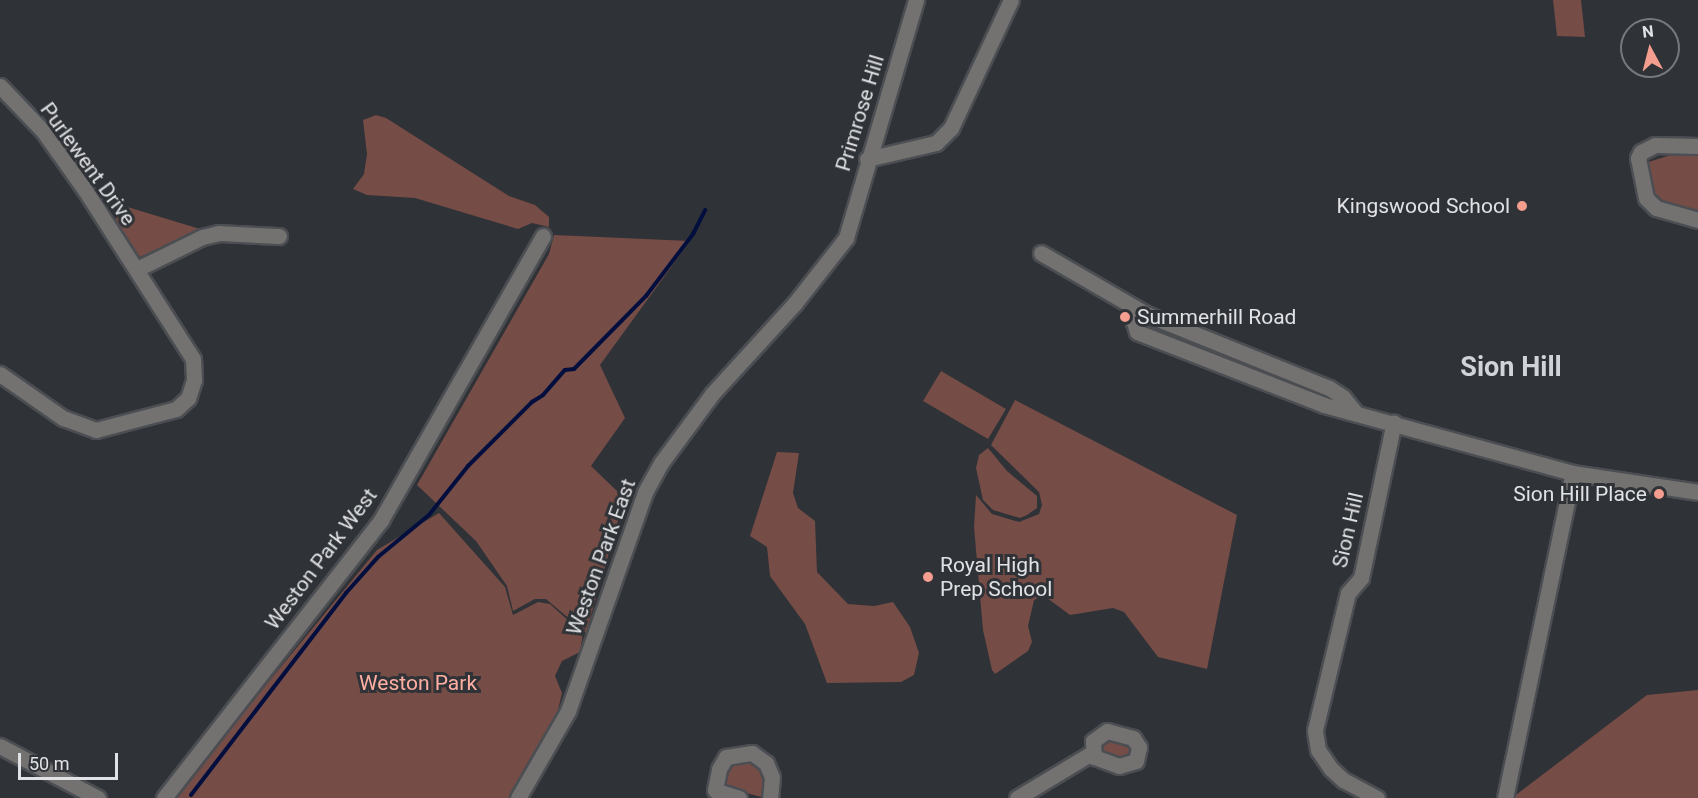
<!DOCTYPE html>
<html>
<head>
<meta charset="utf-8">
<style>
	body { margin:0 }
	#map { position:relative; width:1698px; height:798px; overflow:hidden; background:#2f3236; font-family:Roboto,sans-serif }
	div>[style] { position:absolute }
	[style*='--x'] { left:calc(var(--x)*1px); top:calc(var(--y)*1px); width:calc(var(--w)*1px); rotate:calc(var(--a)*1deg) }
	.green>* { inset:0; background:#754c46 }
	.stream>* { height:4px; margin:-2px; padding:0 2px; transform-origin:2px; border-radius:2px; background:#020f3e }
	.roads { filter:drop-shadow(2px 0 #4b4e52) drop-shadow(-2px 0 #4b4e52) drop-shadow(0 2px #4b4e52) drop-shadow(0 -2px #4b4e52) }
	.minor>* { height:15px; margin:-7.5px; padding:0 7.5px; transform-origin:7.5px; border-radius:7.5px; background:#747171 }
	.dots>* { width:16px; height:16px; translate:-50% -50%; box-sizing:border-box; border:3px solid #2f3236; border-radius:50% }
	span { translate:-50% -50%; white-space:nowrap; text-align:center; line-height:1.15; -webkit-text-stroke:6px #2f3236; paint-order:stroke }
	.street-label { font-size:21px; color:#e1e2e5 }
	.poi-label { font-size:21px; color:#e1e2e5 }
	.right { translate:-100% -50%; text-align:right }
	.left { translate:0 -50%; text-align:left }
	.park-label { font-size:21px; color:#ffaea2 }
	.district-label { font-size:27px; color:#d0d3d8; font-weight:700 }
	.north { position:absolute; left:1620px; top:18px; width:60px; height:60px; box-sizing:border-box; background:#2f3236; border:2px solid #76787c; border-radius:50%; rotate:353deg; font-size:16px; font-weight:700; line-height:24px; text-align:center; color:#e1e2e5 }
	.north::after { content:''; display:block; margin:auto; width:21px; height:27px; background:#f59d8f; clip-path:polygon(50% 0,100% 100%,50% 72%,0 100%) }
	.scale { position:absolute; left:18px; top:753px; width:100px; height:27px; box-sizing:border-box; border:3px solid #e1e2e5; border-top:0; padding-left:8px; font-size:18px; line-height:21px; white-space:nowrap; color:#e1e2e5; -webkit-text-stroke:4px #2f3236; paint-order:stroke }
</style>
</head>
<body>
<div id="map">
	<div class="green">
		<i style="clip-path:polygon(1553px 0,1581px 0,1585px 37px,1557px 36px)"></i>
		<i style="clip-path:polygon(376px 115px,386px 118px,509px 196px,535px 205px,549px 217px,549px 227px,532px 223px,518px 229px,415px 198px,367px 195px,353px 189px,364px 174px,367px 154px,363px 120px)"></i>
		<i style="clip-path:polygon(1674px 154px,1698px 156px,1698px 212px,1669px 206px,1647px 190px,1645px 163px)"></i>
		<i style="clip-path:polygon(101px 199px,200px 229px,140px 257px)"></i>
		<i style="clip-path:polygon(554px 235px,690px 241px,600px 365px,625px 418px,591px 466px,617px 491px,620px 514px,586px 633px,546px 599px,535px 599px,513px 611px,507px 586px,476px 541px,417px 485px,549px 254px)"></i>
		<i style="clip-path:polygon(941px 371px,1006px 409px,988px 439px,923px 401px)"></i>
		<i style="clip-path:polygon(1015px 400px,1237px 515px,1207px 669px,1158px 657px,1124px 612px,1113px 608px,1070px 615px,1043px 595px,1034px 600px,1028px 626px,1032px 642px,1028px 651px,995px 674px,992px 670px,983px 630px,974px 527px,976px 495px,992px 514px,1019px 522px,1039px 514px,1042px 505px,1039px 492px,991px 445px)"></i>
		<i style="clip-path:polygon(988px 448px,1007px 471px,1037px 496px,1037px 508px,1027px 515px,1020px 518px,993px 510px,983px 500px,976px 468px,979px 455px)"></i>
		<i style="clip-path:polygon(777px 452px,799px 453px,793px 493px,798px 508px,815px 521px,817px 572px,848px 604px,874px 606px,893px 602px,910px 627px,919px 653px,914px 675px,901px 682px,827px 683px,805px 624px,770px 576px,767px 547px,750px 536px)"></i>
		<i style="clip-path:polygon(439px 513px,505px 587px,513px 615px,538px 602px,550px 604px,583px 634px,580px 652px,562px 661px,555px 676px,562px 693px,556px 719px,511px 798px,173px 798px,377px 550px)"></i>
		<i style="clip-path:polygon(1698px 690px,1698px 798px,1512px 798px,1647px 695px)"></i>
		<i style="clip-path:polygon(1120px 736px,1136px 748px,1127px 762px,1099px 756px,1100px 737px)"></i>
		<i style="clip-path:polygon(751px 759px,762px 766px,767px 778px,765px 798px,721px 786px,729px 762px)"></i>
	</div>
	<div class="stream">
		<i style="--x:191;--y:795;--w:255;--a:-52.5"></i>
		<i style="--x:346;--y:593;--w:48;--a:-48.4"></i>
		<i style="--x:378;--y:557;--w:66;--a:-39.5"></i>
		<i style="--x:429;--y:515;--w:63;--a:-51.5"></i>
		<i style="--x:468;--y:466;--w:91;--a:-45"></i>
		<i style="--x:532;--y:402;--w:13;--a:-32"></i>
		<i style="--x:543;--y:395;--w:33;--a:-49"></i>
		<i style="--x:565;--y:370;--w:9;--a:-6"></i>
		<i style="--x:574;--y:369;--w:103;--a:-45.4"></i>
		<i style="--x:646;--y:296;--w:78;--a:-52.8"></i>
		<i style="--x:693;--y:234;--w:27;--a:-63"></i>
	</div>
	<div class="roads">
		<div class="minor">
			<i style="--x:0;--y:86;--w:62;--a:46.3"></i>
			<i style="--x:43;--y:131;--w:72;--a:54.6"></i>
			<i style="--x:85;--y:190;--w:201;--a:57.4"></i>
			<i style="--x:193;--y:359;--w:21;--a:87"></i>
			<i style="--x:194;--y:380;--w:19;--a:108"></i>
			<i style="--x:188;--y:398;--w:16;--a:137"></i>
			<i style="--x:176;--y:409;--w:83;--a:165.3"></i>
			<i style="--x:96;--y:430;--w:35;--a:-160"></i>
			<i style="--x:63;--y:418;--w:77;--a:-145.1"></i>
			<i style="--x:1698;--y:146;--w:43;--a:-178.7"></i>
			<i style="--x:1655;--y:145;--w:16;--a:153"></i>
			<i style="--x:1641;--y:152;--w:7;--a:117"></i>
			<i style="--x:1638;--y:158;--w:41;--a:78.7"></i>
			<i style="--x:1646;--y:198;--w:14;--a:45"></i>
			<i style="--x:1656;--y:208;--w:44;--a:15.9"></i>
			<i style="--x:867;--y:159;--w:71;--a:-13.1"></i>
			<i style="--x:936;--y:143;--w:21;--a:-45"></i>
			<i style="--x:951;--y:128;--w:141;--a:-64.9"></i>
			<i style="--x:1041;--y:253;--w:124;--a:30.1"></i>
			<i style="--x:137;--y:269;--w:72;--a:-26.2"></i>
			<i style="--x:202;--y:237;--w:17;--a:-13"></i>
			<i style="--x:219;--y:233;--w:60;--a:2.9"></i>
			<i style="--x:1355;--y:412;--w:19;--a:-129"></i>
			<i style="--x:1343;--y:397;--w:17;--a:-147"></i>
			<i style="--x:1329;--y:388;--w:195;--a:-158"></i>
			<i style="--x:1148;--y:315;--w:16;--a:153"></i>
			<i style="--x:1134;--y:322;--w:10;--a:73"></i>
			<i style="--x:1137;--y:332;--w:201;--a:21.3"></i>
			<i style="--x:1324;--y:405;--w:258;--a:15.3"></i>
			<i style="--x:1573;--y:473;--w:126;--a:8.6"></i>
			<i style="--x:1107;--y:731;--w:27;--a:15"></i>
			<i style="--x:1133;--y:738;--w:11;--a:56"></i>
			<i style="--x:1139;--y:747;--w:14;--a:102"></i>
			<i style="--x:1136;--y:761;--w:18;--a:164"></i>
			<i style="--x:1119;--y:766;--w:27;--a:-160"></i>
			<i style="--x:1094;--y:757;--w:16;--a:-94"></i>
			<i style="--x:1093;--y:741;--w:17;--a:-36"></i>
			<i style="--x:0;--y:746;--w:111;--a:28"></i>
			<i style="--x:164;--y:798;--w:353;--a:-52"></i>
			<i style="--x:381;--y:520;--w:327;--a:-60.3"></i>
			<i style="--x:518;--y:798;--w:100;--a:-60.1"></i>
			<i style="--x:568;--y:711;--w:232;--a:-70.6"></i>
			<i style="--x:645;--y:492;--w:33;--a:-61"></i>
			<i style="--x:661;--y:463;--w:86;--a:-53.5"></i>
			<i style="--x:712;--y:394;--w:123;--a:-47.6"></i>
			<i style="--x:795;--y:303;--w:83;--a:-51.9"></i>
			<i style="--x:846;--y:238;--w:248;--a:-73.6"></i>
			<i style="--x:739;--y:798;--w:25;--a:-162"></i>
			<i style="--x:715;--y:790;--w:21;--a:-79"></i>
			<i style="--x:719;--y:769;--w:14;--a:-60"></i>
			<i style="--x:726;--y:757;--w:26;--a:-9"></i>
			<i style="--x:752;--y:753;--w:17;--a:36"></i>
			<i style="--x:766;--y:763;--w:15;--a:67"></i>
			<i style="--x:772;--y:777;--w:21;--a:95"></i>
			<i style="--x:1017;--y:798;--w:87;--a:-31"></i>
			<i style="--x:1377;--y:798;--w:38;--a:-152"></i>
			<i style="--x:1343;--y:780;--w:16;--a:-137"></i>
			<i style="--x:1331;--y:769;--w:23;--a:-124"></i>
			<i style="--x:1318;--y:750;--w:20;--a:-99"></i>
			<i style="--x:1315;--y:730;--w:141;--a:-76.5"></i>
			<i style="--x:1348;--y:593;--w:20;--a:-49"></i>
			<i style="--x:1361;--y:578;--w:159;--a:-78.1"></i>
			<i style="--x:1505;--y:798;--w:332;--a:-78.2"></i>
		</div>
	</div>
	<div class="dots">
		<i style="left:1522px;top:206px;background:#f59d8f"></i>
		<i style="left:1125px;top:317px;background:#f59d8f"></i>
		<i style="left:1659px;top:494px;background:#f59d8f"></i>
		<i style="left:928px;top:577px;background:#f59d8f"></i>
	</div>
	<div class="street-label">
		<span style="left:860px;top:113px;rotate:-73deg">Primrose Hill</span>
		<span style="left:88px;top:164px;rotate:54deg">Purlewent Drive</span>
		<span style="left:1348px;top:530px;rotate:-77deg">Sion Hill</span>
		<span style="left:601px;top:557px;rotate:-70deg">Weston Park East</span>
		<span style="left:321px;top:559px;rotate:-53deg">Weston Park West</span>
	</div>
	<div class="poi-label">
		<span class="right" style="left:1510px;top:206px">Kingswood School</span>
		<span class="left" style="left:1137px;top:317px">Summerhill Road</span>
		<span class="right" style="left:1647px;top:494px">Sion Hill Place</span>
		<span class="left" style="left:940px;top:577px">Royal High<br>Prep School</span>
	</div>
	<div class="park-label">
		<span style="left:418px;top:683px">Weston Park</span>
	</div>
	<div class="district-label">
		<span style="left:1511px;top:368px">Sion Hill</span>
	</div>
	<div class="north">N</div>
	<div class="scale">50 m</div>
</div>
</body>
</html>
